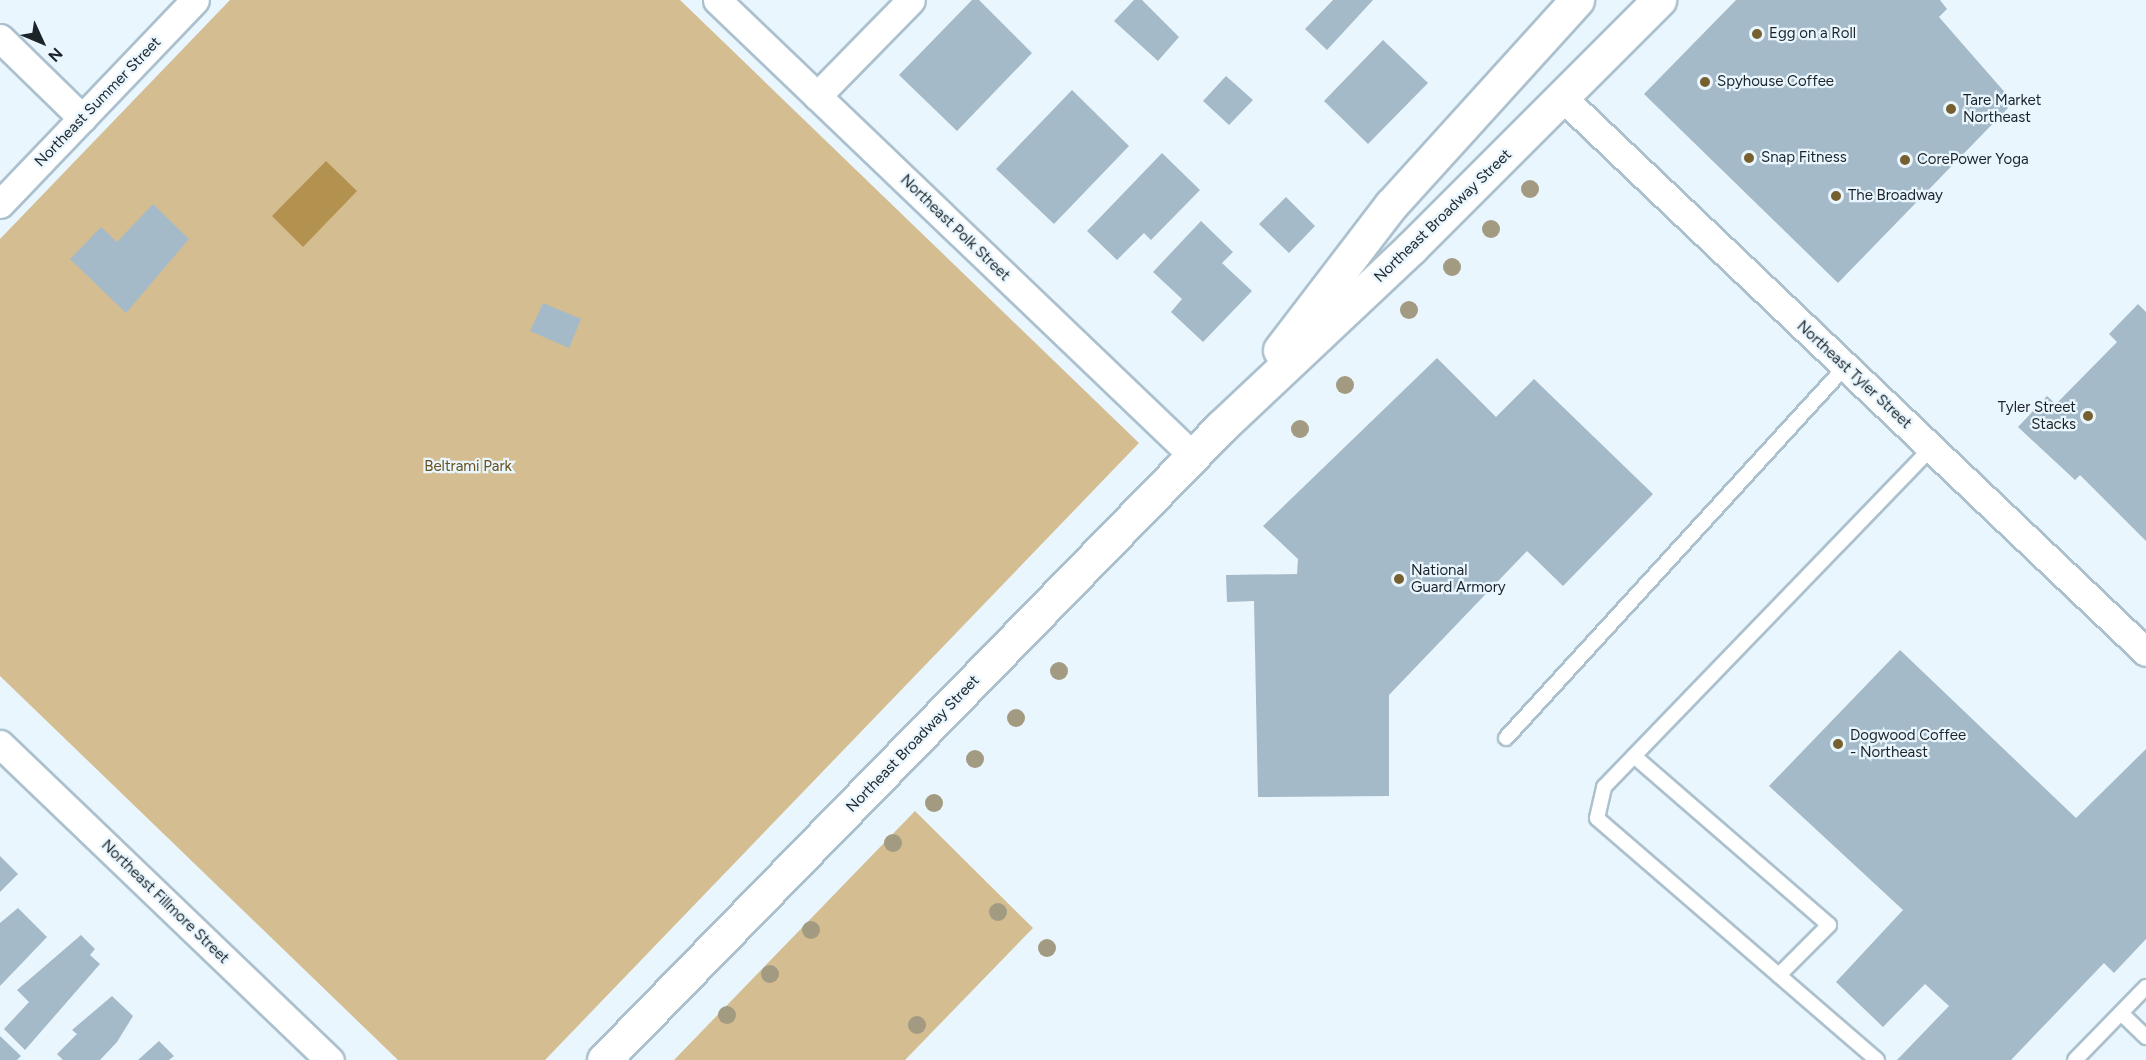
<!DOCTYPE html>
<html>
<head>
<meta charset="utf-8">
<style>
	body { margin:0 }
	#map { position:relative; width:2146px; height:1060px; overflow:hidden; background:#e9f6fe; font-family:Figtree,sans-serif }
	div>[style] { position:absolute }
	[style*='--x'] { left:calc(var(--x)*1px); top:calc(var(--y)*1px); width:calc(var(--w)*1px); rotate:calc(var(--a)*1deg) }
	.green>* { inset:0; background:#d4bd91 }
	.water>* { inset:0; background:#b3914e }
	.building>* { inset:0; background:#a5bac8 }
	.roads { filter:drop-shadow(2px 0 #acc1ce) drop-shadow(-2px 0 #acc1ce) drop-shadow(0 2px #acc1ce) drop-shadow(0 -2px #acc1ce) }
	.service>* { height:14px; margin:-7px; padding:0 7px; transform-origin:7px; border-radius:7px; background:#fff }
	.minor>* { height:27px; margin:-13.5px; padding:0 13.5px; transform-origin:13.5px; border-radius:13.5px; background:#fff }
	.secondary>* { height:33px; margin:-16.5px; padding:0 16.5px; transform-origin:16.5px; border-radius:16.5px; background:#fff }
	.trees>* { width:18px; height:18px; margin:-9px; border-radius:50%; background:#a29b82 }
	.dots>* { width:16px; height:16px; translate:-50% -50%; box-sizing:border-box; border:3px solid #e9f6fe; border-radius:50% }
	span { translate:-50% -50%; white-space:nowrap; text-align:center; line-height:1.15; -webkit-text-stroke:4.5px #e9f6fe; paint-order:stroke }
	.poi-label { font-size:15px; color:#1c2429 }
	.left { translate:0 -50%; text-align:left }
	.right { translate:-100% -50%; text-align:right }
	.street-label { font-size:15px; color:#1c2429 }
	.park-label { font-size:15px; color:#68501d }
	.north { position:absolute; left:12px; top:12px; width:60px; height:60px; -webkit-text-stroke:4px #e9f6fe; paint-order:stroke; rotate:134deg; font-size:16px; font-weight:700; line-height:24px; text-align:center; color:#1c2429 }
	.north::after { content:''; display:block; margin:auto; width:21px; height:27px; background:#1c2429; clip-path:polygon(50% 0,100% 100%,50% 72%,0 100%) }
</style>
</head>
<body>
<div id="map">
	<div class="green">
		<i style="clip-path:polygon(230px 0,680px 0,1139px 443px,545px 1060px,398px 1060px,0 676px,0 239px)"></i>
		<i style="clip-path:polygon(915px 811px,1033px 928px,905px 1060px,674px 1060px)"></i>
	</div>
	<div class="water">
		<i style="clip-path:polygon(326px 161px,357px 191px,303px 247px,272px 216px)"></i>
	</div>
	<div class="building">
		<i style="clip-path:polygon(972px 0,979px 0,1032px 53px,957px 131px,899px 75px)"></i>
		<i style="clip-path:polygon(1134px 0,1142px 0,1179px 37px,1158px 61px,1114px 21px)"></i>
		<i style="clip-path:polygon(1333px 0,1373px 0,1327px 50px,1305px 29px)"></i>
		<i style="clip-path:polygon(1736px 0,1940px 0,1947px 9px,1939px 17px,2008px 96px,2008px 108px,1838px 283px,1644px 94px)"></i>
		<i style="clip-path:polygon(1383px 40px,1428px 83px,1368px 144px,1324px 101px)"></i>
		<i style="clip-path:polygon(1226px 76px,1253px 100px,1229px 125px,1203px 101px)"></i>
		<i style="clip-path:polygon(1072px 90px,1129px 146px,1054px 224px,996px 169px)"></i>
		<i style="clip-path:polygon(1162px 153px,1200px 190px,1151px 240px,1144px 233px,1117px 260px,1087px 231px)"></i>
		<i style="clip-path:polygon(1286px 197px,1315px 226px,1289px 253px,1259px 224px)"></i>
		<i style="clip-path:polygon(153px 204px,189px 239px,126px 313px,70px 259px,101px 227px,117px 242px)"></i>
		<i style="clip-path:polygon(1201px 221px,1233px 252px,1222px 263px,1252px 291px,1203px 342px,1171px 312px,1182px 299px,1153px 272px)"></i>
		<i style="clip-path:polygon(543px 303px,581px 319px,569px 348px,530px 331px)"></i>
		<i style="clip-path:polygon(2138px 304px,2146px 312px,2146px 541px,2080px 475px,2075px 480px,2018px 427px,2047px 396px,2056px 404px,2117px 342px,2109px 334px)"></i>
		<i style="clip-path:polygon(1437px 358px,1496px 417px,1534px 379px,1653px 494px,1563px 586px,1527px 551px,1389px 695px,1389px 796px,1258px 797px,1254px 601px,1227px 602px,1226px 575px,1297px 574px,1298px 559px,1263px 526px)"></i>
		<i style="clip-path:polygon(1900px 650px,2076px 818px,2146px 749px,2146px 939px,2114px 973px,2104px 963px,2011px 1060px,1897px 1060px,1949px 1006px,1925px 984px,1883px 1027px,1836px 982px,1903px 910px,1769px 786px)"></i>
		<i style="clip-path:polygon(0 856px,18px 874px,0 892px)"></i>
		<i style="clip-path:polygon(18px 908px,47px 937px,0 986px,0 923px)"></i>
		<i style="clip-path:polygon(81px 935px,95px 949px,90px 955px,100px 964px,25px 1050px,4px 1029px,29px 1002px,17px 990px)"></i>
		<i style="clip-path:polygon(112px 996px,133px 1016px,117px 1042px,100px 1060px,63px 1060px,57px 1054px,77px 1034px,72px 1030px)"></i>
		<i style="clip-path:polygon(0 1036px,21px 1056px,17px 1060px,0 1060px)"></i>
		<i style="clip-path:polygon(159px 1041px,174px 1056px,169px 1060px,138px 1060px)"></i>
	</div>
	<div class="roads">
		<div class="service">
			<i style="--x:1506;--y:738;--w:503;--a:-47.58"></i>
			<i style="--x:1634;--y:756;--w:258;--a:40.9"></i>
			<i style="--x:1829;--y:925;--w:71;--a:135"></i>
			<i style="--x:2121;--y:1013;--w:35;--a:44"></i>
			<i style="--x:1877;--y:1060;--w:370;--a:-139.2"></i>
			<i style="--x:1597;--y:818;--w:32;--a:-77"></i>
			<i style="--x:1604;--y:787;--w:471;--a:-46"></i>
			<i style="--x:2075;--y:1060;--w:102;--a:-45.8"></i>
		</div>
		<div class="minor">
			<i style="--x:717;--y:0;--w:659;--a:43.77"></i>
			<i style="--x:0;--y:38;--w:115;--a:44.3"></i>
			<i style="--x:817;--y:96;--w:134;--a:-45.6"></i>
			<i style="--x:1563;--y:98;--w:804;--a:43.54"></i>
			<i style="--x:0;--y:204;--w:282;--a:-46.3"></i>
			<i style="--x:0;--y:744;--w:457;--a:43.8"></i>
		</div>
		<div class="secondary">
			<i style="--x:1280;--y:350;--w:183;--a:-52.6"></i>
			<i style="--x:1391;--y:205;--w:277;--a:-47.8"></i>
			<i style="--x:604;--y:1060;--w:884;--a:-45.73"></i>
			<i style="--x:1221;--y:427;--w:261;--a:-43.3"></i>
			<i style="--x:1411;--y:248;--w:351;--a:-45"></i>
		</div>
	</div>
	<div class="trees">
		<i style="left:1530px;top:189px"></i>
		<i style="left:1491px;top:229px"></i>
		<i style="left:1452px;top:267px"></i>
		<i style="left:1409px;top:310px"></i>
		<i style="left:1345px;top:385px"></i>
		<i style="left:1300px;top:429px"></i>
		<i style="left:1059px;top:671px"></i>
		<i style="left:1016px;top:718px"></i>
		<i style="left:975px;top:759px"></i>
		<i style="left:934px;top:803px"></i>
		<i style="left:893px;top:843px"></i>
		<i style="left:998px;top:912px"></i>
		<i style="left:811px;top:930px"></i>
		<i style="left:1047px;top:948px"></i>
		<i style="left:770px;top:974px"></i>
		<i style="left:727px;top:1015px"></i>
		<i style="left:917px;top:1025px"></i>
	</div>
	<div class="dots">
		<i style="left:1757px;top:34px;background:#776030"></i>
		<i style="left:1705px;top:82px;background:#776030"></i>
		<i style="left:1951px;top:109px;background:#776030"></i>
		<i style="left:1749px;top:158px;background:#776030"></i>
		<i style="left:1905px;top:160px;background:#776030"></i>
		<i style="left:1836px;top:196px;background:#776030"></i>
		<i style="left:2088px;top:416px;background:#776030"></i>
		<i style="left:1399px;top:579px;background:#776030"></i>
		<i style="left:1838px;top:744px;background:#776030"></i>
	</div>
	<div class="poi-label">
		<span class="left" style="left:1769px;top:34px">Egg on a Roll</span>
		<span class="left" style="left:1717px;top:82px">Spyhouse Coffee</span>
		<span class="left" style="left:1963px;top:109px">Tare Market<br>Northeast</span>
		<span class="left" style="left:1761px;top:158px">Snap Fitness</span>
		<span class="left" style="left:1917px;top:160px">CorePower Yoga</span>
		<span class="left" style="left:1848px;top:196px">The Broadway</span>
		<span class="right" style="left:2076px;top:416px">Tyler Street<br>Stacks</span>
		<span class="left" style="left:1411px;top:579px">National<br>Guard Armory</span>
		<span class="left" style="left:1850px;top:744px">Dogwood Coffee<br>- Northeast</span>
	</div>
	<div class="street-label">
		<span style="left:98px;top:102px;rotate:-46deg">Northeast Summer Street</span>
		<span style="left:1443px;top:216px;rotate:-44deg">Northeast Broadway Street</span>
		<span style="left:955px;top:228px;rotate:44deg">Northeast Polk Street</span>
		<span style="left:1854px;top:375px;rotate:43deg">Northeast Tyler Street</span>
		<span style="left:913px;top:744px;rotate:-46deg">Northeast Broadway Street</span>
		<span style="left:165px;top:902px;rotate:44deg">Northeast Fillmore Street</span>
	</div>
	<div class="park-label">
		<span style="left:468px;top:467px">Beltrami Park</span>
	</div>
	<div class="north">N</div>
</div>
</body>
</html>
